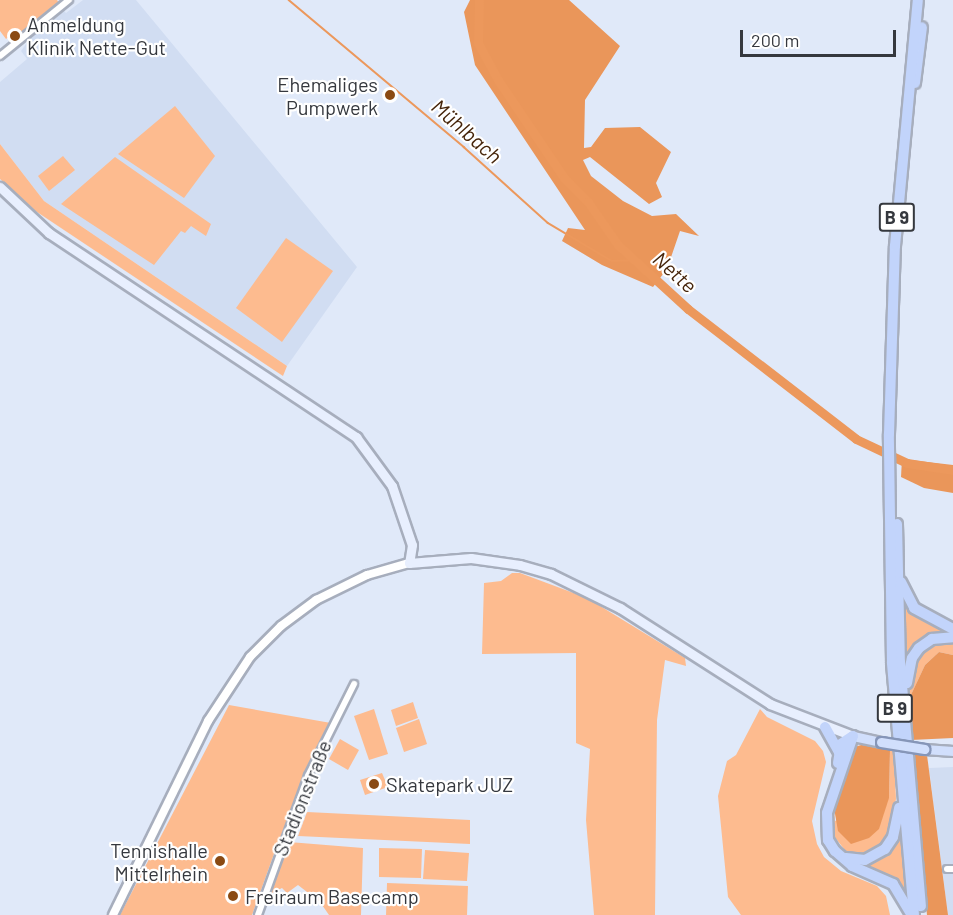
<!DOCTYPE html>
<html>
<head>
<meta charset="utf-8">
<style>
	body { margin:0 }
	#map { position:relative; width:953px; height:915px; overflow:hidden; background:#e0e9f9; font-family:Barlow,sans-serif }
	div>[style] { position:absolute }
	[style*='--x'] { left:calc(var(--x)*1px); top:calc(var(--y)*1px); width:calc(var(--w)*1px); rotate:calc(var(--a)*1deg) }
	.built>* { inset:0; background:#d1ddf2 }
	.green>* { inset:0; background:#fdbb8f }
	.forest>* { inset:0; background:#ea965a }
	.stream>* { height:1.5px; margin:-0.75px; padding:0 0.75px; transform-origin:0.75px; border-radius:0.75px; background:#ec985c }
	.river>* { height:9px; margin:-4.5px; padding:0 4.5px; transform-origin:4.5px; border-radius:4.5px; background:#ec985c }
	.roads { filter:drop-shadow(2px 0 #a7aebd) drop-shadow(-2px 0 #a7aebd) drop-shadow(0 2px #a7aebd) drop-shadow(0 -2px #a7aebd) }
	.minor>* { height:6px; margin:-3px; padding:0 3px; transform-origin:3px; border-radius:3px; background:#fff }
	.tertiary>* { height:8px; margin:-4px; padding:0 4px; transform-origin:4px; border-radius:4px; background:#fff }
	.secondary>* { height:9px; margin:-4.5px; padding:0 4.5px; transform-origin:4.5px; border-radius:4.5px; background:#e8effe }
	.primary>* { height:9px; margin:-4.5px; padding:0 4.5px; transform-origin:4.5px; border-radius:4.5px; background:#d1dffc }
	.trunk>* { height:10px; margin:-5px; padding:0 5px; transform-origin:5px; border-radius:5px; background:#c2d4fb }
	.bridges { filter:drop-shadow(2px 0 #8696b8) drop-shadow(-2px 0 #8696b8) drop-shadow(0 2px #8696b8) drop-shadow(0 -2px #8696b8) }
	.primary-bridge>* { height:9px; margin:-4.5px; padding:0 4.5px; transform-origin:4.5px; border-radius:4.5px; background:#d1dffc }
	.dots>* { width:16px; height:16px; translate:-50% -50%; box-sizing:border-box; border:3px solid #fff; border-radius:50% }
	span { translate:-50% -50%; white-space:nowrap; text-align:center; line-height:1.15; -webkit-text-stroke:4.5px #fff; paint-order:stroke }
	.shield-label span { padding:2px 4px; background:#fff; border:2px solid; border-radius:4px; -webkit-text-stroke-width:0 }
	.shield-label { font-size:18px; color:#35383e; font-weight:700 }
	.poi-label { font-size:20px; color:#35383e }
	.left { translate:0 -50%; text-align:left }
	.right { translate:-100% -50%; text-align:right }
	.street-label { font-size:20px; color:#35383e }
	.water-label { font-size:21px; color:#46250b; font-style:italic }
	.scale { position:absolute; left:740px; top:30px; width:156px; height:27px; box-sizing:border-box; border:3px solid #35383e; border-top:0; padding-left:8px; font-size:18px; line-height:21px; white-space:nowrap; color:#35383e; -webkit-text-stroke:4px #fff; paint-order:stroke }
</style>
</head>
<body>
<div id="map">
	<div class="built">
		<i style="clip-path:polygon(83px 0,136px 0,357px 267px,287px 366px,44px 201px,0 144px,0 82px,27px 59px,21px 51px,34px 33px,62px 9px,66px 13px)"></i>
		<i style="clip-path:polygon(953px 767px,953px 915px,948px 915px,929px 768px)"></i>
	</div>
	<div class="green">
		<i style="clip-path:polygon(0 0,57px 0,59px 3px,20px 35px,16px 31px,6px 39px,0 31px)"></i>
		<i style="clip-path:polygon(175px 106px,215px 156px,184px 198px,118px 154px)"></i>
		<i style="clip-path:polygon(0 144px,44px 201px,287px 366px,283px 376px,34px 210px,0 179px)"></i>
		<i style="clip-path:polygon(63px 156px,75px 170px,49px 191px,38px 176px)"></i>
		<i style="clip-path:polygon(115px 157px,211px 224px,206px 236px,191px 226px,185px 233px,181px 231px,154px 265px,61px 204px)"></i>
		<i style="clip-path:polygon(286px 238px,333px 271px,282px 342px,236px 308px)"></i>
		<i style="clip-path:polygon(512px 573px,520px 573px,587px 598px,685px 658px,686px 666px,665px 660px,657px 720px,655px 915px,594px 915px,586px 820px,590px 749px,576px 743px,576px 653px,482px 654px,484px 583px,501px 581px)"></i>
		<i style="clip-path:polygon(903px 598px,953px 631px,944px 634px,905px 666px)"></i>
		<i style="clip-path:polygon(953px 640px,953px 655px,939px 652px,925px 665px,909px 699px,911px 671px,924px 646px)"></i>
		<i style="clip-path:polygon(413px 702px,418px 718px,396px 726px,391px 710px)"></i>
		<i style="clip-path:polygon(229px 705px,331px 723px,279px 840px,252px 915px,120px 915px)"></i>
		<i style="clip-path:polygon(374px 709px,388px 754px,369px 760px,354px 716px)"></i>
		<i style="clip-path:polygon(760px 709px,767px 717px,815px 741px,823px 751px,826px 762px,812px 821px,817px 844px,824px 857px,841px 871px,877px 886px,886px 896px,890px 915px,741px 915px,728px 897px,718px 796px,727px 761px,736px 755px)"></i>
		<i style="clip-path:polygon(419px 719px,427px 744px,404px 752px,396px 728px)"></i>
		<i style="clip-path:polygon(340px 739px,359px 750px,348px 770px,329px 759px)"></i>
		<i style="clip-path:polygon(890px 750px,894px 751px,896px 799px,888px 841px,870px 856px,848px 854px,833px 835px,834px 808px,835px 821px,889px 798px)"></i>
		<i style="clip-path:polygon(382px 773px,388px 787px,365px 795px,360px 780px)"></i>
		<i style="clip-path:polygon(307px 812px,470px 820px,470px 844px,298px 836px)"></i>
		<i style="clip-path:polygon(899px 825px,901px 825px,905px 893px,853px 861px,867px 862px)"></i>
		<i style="clip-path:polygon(289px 842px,363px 848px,361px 915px,329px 915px,320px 902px,298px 885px,287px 893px,282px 888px,270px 894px)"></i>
		<i style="clip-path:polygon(379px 848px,422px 849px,421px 878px,379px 877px)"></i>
		<i style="clip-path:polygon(425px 850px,469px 853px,467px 881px,423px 879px)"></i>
		<i style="clip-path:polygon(387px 883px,468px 886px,467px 915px,386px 915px)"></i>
	</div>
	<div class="forest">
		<i style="clip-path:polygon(470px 0,569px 0,620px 46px,585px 100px,584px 148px,591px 147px,605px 128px,640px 127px,671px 152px,656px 183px,662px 197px,649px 204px,590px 157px,583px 160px,591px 176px,623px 201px,652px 216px,676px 214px,699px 236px,680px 231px,667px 269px,653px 287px,602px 265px,562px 241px,568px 228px,585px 230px,475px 65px,464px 12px)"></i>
		<i style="clip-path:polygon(902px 459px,953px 465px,953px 493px,924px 488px,901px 477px)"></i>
		<i style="clip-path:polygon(939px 652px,953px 655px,953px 738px,911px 740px,909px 699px,925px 665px)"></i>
		<i style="clip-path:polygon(865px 744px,890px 750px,889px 798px,879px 829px,869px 838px,851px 844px,838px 831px,834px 808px,854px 747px)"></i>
		<i style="clip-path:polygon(912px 753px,927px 755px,948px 915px,927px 915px)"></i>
	</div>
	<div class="stream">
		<i style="--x:289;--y:0;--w:229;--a:40"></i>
		<i style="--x:464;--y:147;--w:113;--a:42.1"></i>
		<i style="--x:548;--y:223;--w:74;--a:30.7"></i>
		<i style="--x:612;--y:261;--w:23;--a:-2"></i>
	</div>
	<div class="river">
		<i style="--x:479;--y:0;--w:43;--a:91.3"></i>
		<i style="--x:478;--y:43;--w:42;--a:61.6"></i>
		<i style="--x:498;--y:80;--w:118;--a:56"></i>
		<i style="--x:564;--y:178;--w:34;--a:45"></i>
		<i style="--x:588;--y:202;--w:52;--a:55.1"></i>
		<i style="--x:618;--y:245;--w:95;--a:42.4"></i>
		<i style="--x:688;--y:309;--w:212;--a:37.7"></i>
		<i style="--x:856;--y:439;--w:56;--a:25.2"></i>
		<i style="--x:907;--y:463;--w:47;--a:8.7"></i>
	</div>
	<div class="roads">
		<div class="minor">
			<i style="--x:0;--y:56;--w:89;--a:-39.1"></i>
			<i style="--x:947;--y:869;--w:6;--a:0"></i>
			<i style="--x:258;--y:915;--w:148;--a:-70.2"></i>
			<i style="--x:308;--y:776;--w:103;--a:-63.4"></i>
		</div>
		<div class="tertiary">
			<i style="--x:113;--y:915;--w:216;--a:-63.9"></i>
			<i style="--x:208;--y:721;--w:77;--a:-56.7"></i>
			<i style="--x:250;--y:657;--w:44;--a:-45"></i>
			<i style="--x:281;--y:626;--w:44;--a:-36.6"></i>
			<i style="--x:316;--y:600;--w:57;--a:-26.1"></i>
			<i style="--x:367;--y:575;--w:44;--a:-15.9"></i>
		</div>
		<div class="secondary">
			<i style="--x:0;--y:187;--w:67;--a:43.2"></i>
			<i style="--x:49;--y:233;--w:369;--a:33.6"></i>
			<i style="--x:356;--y:437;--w:61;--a:53.7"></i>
			<i style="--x:392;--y:486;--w:62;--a:71.3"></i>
			<i style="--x:412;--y:545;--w:18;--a:99"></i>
			<i style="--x:409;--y:563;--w:62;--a:-4.6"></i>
			<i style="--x:471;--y:558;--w:49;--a:8.1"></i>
			<i style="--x:520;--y:565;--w:32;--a:16"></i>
			<i style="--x:551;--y:574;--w:77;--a:26.2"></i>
			<i style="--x:620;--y:608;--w:178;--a:32.6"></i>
			<i style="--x:770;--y:704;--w:89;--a:21.1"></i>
		</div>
		<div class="primary">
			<i style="--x:853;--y:736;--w:29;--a:12"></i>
			<i style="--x:924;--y:749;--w:29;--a:4"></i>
		</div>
		<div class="trunk">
			<i style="--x:915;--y:83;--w:56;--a:-82.9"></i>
			<i style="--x:897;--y:524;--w:138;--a:88.8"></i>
			<i style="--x:900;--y:662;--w:245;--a:85.1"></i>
			<i style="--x:901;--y:582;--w:29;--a:63"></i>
			<i style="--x:914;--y:608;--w:44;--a:28.3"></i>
			<i style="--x:907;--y:683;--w:25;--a:-79"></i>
			<i style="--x:912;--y:658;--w:12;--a:-55"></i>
			<i style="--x:919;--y:648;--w:16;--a:-35"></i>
			<i style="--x:932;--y:639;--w:21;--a:-5"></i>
			<i style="--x:825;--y:727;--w:29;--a:61"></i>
			<i style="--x:853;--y:736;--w:81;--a:108.7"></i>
			<i style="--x:827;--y:813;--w:27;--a:88"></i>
			<i style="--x:828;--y:840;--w:13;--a:58"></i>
			<i style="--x:835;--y:851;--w:23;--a:41"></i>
			<i style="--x:852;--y:866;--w:45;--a:23.7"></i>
			<i style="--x:893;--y:884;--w:33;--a:59"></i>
			<i style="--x:838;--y:763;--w:19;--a:-81"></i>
			<i style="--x:841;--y:744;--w:14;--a:-34"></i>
			<i style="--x:846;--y:858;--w:19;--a:6"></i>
			<i style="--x:865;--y:860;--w:23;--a:-29"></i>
			<i style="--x:885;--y:849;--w:14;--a:-56"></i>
			<i style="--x:893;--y:837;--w:30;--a:-78"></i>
			<i style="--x:914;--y:915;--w:254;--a:-95"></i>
			<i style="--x:892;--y:662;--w:228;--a:-90.8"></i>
			<i style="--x:889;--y:434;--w:188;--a:-88.2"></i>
			<i style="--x:895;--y:246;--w:247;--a:-84.7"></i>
		</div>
	</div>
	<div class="bridges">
		<div class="primary-bridge">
			<i style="--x:881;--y:742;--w:44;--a:9.2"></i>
		</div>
	</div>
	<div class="dots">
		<i style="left:15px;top:36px;background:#8a4a13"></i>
		<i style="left:390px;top:95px;background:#8a4a13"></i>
		<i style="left:374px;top:784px;background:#8a4a13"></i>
		<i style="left:220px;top:861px;background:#8a4a13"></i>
		<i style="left:233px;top:896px;background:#8a4a13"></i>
	</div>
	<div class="shield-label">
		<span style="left:897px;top:217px">B 9</span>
		<span style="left:895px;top:708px">B 9</span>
	</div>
	<div class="poi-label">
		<span class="left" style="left:27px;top:36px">Anmeldung<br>Klinik Nette-Gut</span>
		<span class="right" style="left:378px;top:96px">Ehemaliges<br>Pumpwerk</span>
		<span class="left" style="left:386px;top:784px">Skatepark JUZ</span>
		<span class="right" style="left:208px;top:862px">Tennishalle<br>Mittelrhein</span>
		<span class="left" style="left:245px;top:896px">Freiraum Basecamp</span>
	</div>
	<div class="street-label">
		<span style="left:302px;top:798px;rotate:-68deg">Stadionstraße</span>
	</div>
	<div class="water-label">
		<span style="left:467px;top:131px;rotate:41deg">Mühlbach</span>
		<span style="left:675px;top:272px;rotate:42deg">Nette</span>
	</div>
	<div class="scale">200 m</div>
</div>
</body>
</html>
